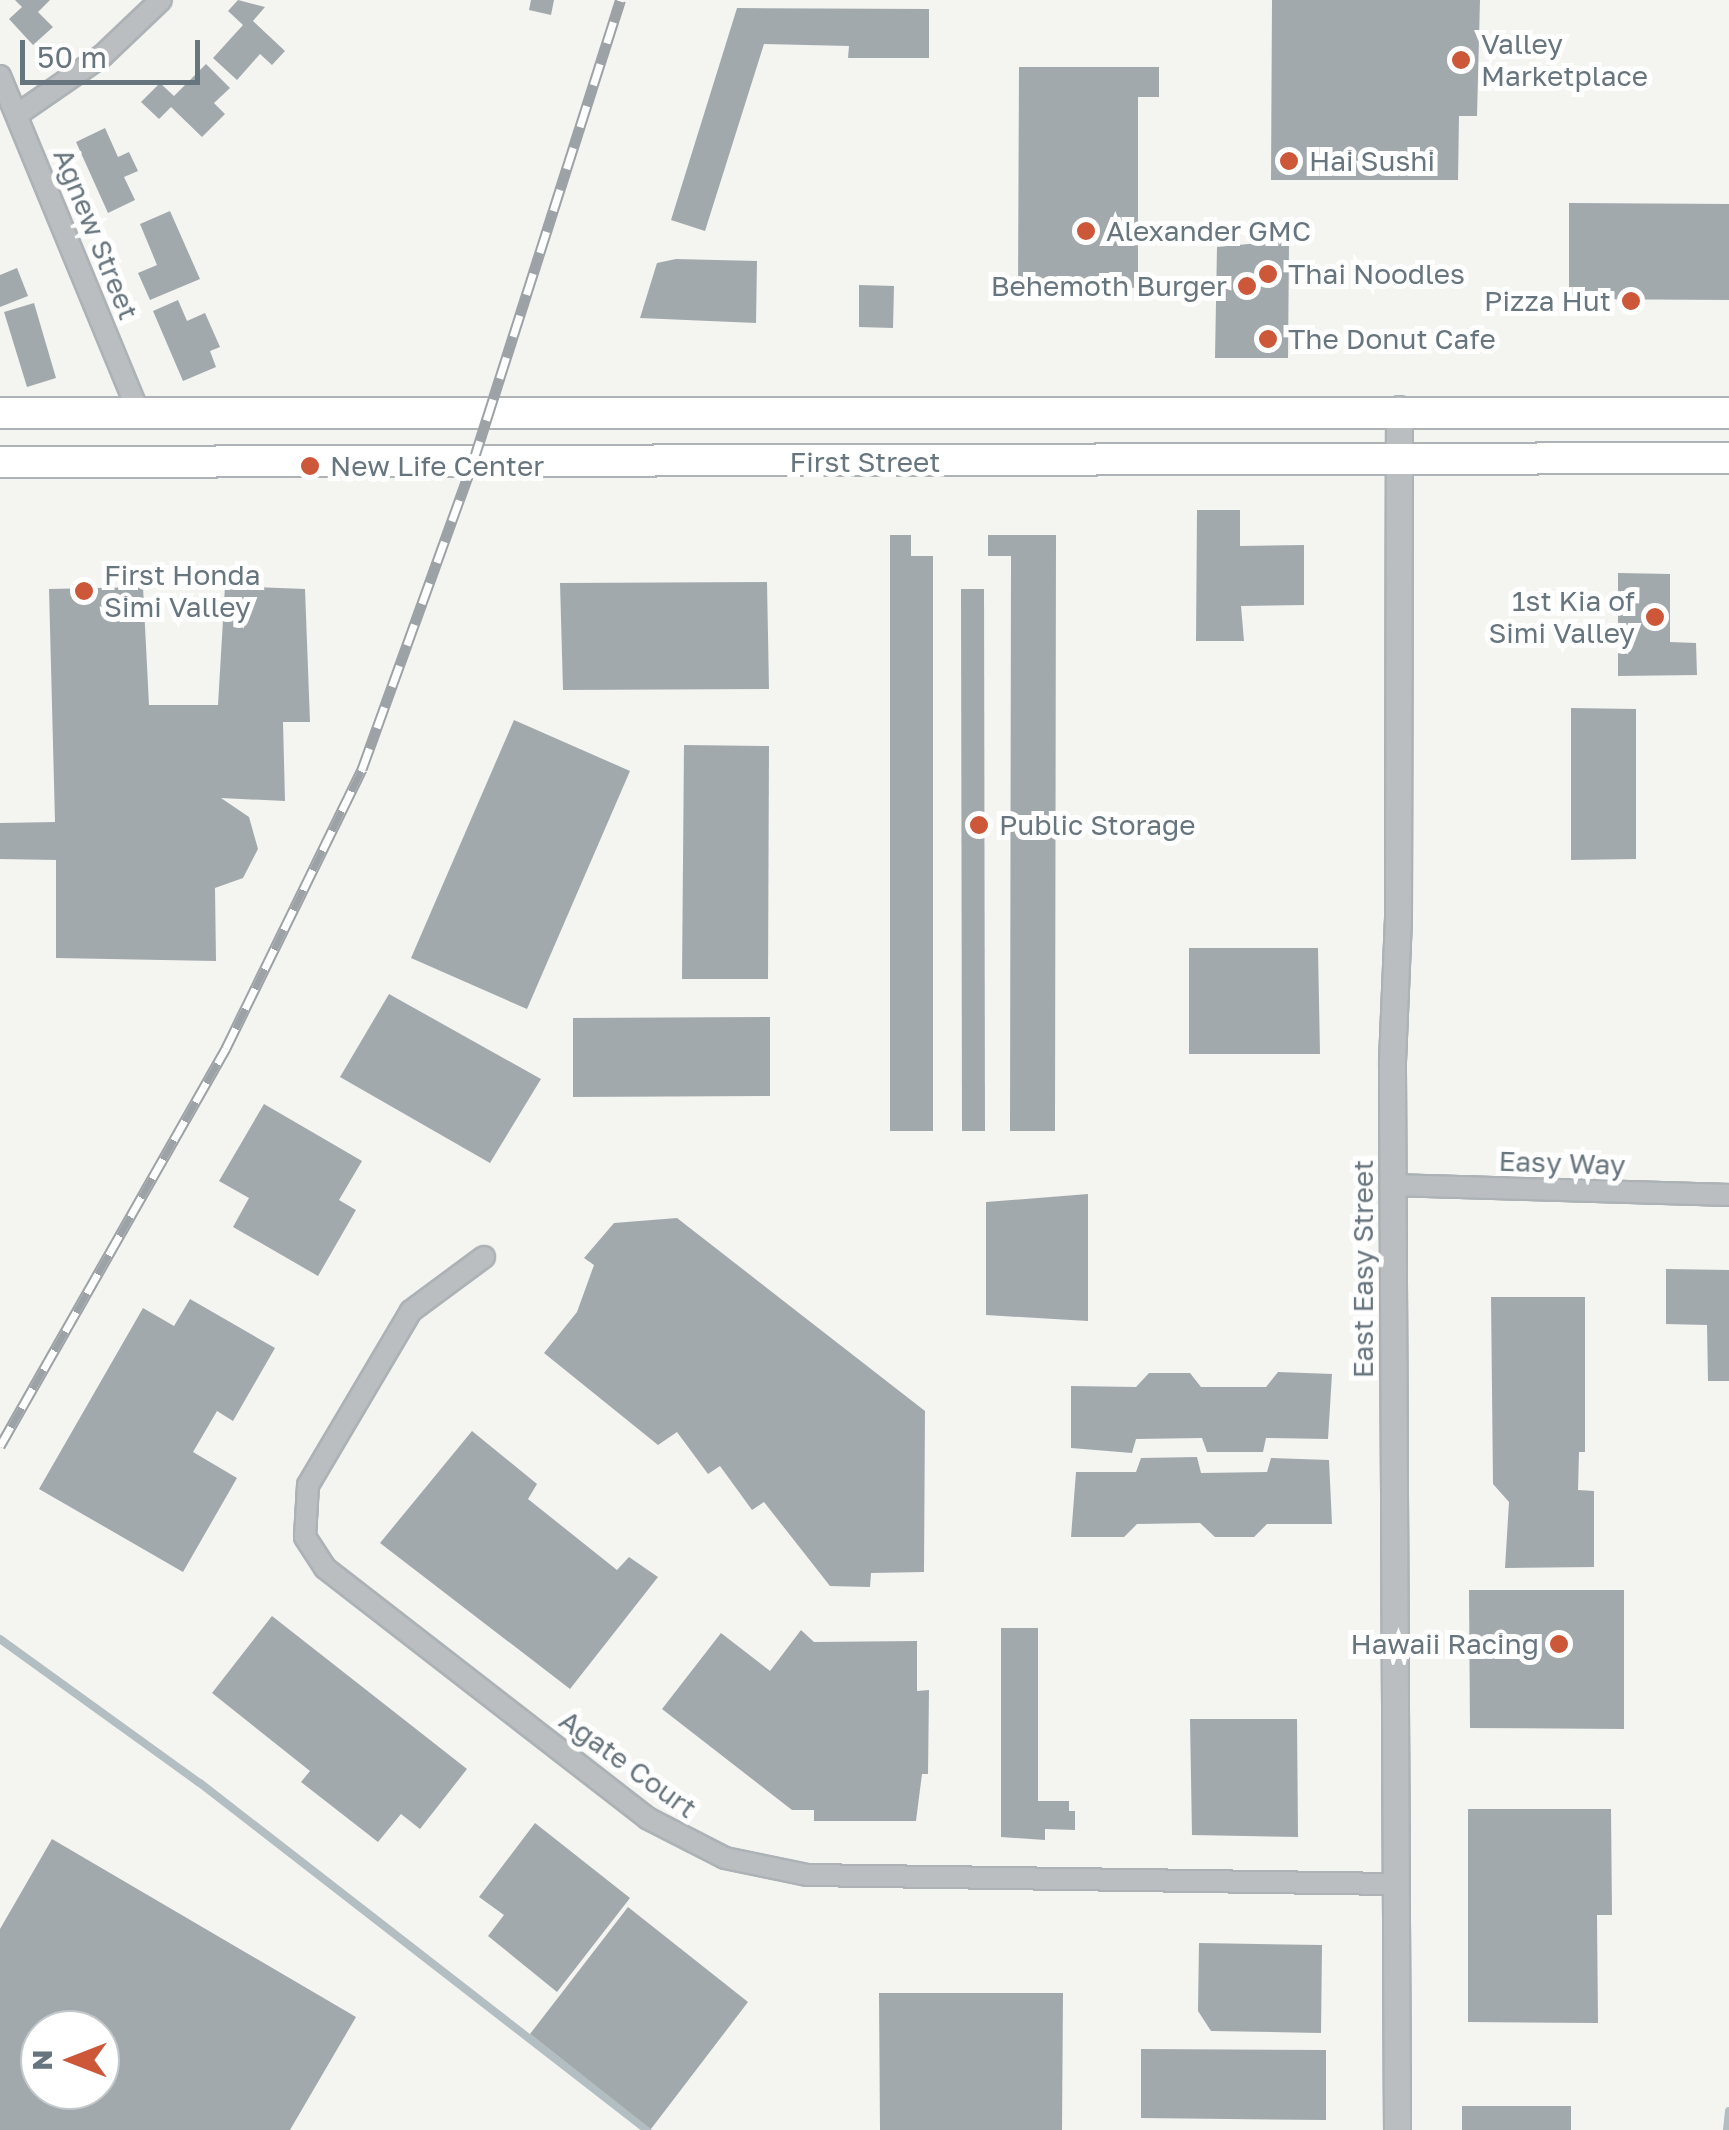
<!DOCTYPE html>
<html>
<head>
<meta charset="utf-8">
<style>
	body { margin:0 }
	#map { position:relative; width:1729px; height:2130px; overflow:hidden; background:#f4f4f1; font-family:"Golos Text",sans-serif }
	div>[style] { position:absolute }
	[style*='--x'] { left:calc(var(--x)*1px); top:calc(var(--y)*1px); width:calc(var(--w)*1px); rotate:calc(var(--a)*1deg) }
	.stream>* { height:8px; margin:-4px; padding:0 4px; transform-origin:4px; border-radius:4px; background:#b2bec1 }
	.building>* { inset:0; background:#a2a9ad }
	.roads { filter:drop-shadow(2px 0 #acb2b5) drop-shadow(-2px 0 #acb2b5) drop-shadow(0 2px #acb2b5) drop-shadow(0 -2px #acb2b5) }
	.minor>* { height:20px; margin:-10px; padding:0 10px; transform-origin:10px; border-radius:10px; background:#babec0 }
	.tertiary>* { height:25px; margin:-12.5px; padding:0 12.5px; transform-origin:12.5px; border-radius:12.5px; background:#babec0 }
	.secondary>* { height:30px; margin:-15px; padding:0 15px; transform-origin:15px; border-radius:15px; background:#fff }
	.rail>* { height:11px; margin-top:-5.5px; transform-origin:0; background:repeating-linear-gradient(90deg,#fff 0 22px,#9ca2a6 0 44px); box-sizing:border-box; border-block:2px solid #9ca2a6 }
	.dots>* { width:28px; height:28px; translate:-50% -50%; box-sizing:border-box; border:5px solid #fff; border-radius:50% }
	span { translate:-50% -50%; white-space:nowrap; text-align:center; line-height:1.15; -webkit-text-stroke:10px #fff; paint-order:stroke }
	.poi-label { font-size:28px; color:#67757e }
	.left { translate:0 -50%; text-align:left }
	.right { translate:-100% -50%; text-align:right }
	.street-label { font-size:28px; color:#67757e }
	.north { position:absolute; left:20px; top:2010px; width:100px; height:100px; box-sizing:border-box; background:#fff; border:2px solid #c2c8cb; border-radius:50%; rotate:270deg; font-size:28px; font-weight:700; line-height:40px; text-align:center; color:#67757e }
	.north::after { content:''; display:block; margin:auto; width:35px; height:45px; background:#cc5739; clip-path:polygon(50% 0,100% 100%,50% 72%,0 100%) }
	.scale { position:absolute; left:20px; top:40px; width:180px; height:45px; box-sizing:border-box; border:5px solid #67757e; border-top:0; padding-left:12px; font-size:30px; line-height:35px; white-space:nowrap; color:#67757e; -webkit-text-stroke:8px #fff; paint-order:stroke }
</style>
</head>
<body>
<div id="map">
	<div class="stream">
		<i style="--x:0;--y:1639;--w:246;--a:35.8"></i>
		<i style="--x:200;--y:1783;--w:566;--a:37.82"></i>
		<i style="--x:1727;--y:2130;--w:19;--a:-84"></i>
	</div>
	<div class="building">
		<i style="clip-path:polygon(15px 0,50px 0,38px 12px,53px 27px,33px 45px,9px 19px,22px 7px)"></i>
		<i style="clip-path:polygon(238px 0,265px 7px,253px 21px,285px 51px,272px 65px,260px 54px,237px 80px,213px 58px,243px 25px,228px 11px)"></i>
		<i style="clip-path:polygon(531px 0,554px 0,551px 15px,529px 10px)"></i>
		<i style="clip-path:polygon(1272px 0,1480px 0,1477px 116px,1459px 116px,1458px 180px,1271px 180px)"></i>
		<i style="clip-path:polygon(737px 8px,929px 9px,929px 58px,848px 58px,849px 46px,764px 44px,705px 231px,671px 220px)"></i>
		<i style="clip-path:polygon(206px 64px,230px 88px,214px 103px,225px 114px,202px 137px,171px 107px,159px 119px,141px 102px,160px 83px,174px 96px)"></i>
		<i style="clip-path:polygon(1019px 67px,1159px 67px,1159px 97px,1138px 97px,1138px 288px,1018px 288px)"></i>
		<i style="clip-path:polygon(105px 128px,118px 157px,129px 152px,138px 171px,124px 177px,135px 200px,108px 213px,76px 142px)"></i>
		<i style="clip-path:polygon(1569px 203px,1729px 204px,1729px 300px,1569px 299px)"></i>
		<i style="clip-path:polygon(170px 211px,200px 279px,150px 300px,138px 273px,157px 265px,140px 224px)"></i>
		<i style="clip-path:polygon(1279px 241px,1289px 246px,1288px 358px,1215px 358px,1217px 247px)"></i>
		<i style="clip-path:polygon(676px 259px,757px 261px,756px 323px,640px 318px,657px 263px)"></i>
		<i style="clip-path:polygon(17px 268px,28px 296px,0 307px,0 275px)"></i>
		<i style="clip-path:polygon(859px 285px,894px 286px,893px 328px,859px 327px)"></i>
		<i style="clip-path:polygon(178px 300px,187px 321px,205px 313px,220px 347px,210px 351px,216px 367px,183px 381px,153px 311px)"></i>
		<i style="clip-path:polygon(34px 303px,56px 378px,27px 387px,4px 312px)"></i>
		<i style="clip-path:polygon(1197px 510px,1240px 510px,1240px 546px,1304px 545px,1304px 605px,1241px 606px,1244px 641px,1196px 641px)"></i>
		<i style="clip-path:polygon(890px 535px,911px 535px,911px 556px,933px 556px,933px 1131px,890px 1131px)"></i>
		<i style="clip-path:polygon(988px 535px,1056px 535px,1055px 1131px,1010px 1131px,1011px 556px,988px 556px)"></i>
		<i style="clip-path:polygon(1618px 573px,1670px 574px,1670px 642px,1696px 643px,1697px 675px,1618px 676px)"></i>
		<i style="clip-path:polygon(767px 582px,769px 689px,563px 690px,560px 583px)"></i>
		<i style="clip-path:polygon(225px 586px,305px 589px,310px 722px,283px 722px,285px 801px,221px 798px,249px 817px,258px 849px,243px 878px,215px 888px,216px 961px,56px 958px,56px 860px,0 859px,0 823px,55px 822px,49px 589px,143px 587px,149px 705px,218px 705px)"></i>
		<i style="clip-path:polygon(961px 589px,984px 589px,985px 1131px,962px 1131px)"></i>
		<i style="clip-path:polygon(1571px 708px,1636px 709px,1636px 859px,1571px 860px)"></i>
		<i style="clip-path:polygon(514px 720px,630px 771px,527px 1009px,411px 958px)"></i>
		<i style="clip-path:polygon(684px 745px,769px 746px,768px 979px,682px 979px)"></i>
		<i style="clip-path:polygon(1189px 948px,1318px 948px,1320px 1054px,1189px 1054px)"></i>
		<i style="clip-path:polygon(389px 994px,541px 1079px,490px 1163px,340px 1077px)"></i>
		<i style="clip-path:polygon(770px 1017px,770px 1096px,573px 1097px,573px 1018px)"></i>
		<i style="clip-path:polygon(264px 1104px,362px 1161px,339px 1200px,356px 1210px,318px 1276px,233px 1227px,249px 1198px,219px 1181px)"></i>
		<i style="clip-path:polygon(1088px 1194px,1088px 1321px,986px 1315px,986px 1202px)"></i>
		<i style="clip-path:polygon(677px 1218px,925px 1411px,924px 1572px,871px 1573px,870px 1587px,830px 1586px,764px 1502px,752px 1510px,720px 1466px,708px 1474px,677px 1432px,658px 1445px,544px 1353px,577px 1312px,594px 1265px,584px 1258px,614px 1223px)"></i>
		<i style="clip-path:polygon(1666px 1269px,1729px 1270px,1729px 1381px,1708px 1381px,1707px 1325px,1666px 1324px)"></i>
		<i style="clip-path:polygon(1491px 1297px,1585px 1297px,1585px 1452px,1579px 1452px,1578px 1490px,1594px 1491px,1594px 1567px,1505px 1568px,1509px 1502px,1493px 1484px)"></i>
		<i style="clip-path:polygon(190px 1299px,275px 1348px,233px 1421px,217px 1411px,193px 1452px,237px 1478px,183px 1572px,39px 1489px,143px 1308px,174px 1326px)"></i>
		<i style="clip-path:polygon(1278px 1372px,1332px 1374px,1328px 1439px,1266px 1438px,1263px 1452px,1207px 1452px,1202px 1438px,1136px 1439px,1132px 1453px,1071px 1448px,1071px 1386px,1136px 1387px,1149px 1373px,1190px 1373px,1201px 1387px,1266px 1387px)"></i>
		<i style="clip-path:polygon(472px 1431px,537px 1484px,528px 1499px,617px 1570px,629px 1557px,658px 1577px,570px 1689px,380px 1543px)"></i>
		<i style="clip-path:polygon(1197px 1457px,1201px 1473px,1267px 1472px,1271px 1458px,1329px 1460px,1332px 1524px,1267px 1524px,1254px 1537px,1215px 1537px,1200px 1523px,1137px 1524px,1124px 1537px,1071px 1537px,1076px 1472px,1136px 1472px,1141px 1458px)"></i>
		<i style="clip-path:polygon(1469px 1590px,1624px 1590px,1624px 1729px,1470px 1728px)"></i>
		<i style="clip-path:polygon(272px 1616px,467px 1769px,420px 1829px,401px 1814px,378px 1842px,301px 1782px,310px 1771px,212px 1693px)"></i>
		<i style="clip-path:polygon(1001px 1628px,1038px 1628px,1038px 1801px,1069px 1801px,1069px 1811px,1075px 1811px,1075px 1830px,1045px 1829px,1045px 1840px,1001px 1837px)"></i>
		<i style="clip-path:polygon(801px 1630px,814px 1642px,917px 1641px,917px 1691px,929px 1690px,928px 1774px,922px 1774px,916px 1821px,814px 1821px,814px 1810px,792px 1810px,662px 1709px,721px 1633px,770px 1671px)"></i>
		<i style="clip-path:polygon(1190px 1719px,1297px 1719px,1298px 1837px,1192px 1835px)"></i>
		<i style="clip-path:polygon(1468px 1809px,1611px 1809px,1612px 1915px,1597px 1915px,1598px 2023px,1468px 2022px)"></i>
		<i style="clip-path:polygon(535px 1823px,630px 1898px,557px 1992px,488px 1936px,504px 1915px,479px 1897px)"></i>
		<i style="clip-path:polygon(evenodd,52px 1839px,356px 2017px,290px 2130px,0 2130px,0 1929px,52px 1839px,40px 2030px,100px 2030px,100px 2090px,40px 2090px,40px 2030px)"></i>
		<i style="clip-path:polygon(628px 1907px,748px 2002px,651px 2129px,530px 2034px)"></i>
		<i style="clip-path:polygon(1199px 1943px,1322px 1945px,1321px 2033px,1211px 2031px,1198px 2011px)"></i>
		<i style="clip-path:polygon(879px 1993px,1063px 1993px,1062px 2130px,880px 2130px)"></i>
		<i style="clip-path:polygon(1141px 2049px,1326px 2050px,1326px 2120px,1141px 2118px)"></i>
		<i style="clip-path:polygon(1462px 2106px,1571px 2106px,1571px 2130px,1462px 2130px)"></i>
	</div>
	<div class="roads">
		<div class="minor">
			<i style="--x:0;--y:76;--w:365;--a:67.6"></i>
			<i style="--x:18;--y:114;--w:102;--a:-34.6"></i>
			<i style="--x:102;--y:56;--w:81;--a:-43.5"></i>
			<i style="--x:1393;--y:1185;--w:336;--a:1.7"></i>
			<i style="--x:484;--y:1257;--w:91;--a:143.5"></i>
			<i style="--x:411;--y:1311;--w:202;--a:120.6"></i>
			<i style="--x:308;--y:1485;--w:52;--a:93.3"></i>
			<i style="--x:305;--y:1537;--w:37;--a:57"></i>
			<i style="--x:325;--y:1568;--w:408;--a:37.8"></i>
			<i style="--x:647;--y:1818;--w:88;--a:27.1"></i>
			<i style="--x:725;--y:1858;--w:84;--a:11.7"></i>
			<i style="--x:807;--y:1875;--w:585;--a:0.88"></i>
		</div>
		<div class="tertiary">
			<i style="--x:1397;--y:2130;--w:1069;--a:-90.27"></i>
			<i style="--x:1392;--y:1061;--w:143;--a:-87.6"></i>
			<i style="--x:1398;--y:918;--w:509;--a:-89.89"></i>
		</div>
		<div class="secondary">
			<i style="--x:0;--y:413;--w:1729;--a:0"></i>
			<i style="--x:0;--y:462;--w:1729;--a:-0.13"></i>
		</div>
	</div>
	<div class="rail">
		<i style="--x:0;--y:1446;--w:458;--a:-60.4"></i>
		<i style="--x:226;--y:1048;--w:310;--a:-64"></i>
		<i style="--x:362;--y:769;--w:326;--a:-70.1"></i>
		<i style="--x:473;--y:462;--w:485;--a:-72.3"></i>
	</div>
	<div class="dots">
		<i style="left:1461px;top:60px;background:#cc5739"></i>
		<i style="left:1289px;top:161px;background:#cc5739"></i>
		<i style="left:1086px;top:231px;background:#cc5739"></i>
		<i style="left:1268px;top:274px;background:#cc5739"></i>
		<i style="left:1247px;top:286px;background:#cc5739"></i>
		<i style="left:1631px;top:301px;background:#cc5739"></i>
		<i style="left:1268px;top:339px;background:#cc5739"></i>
		<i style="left:310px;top:466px;background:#cc5739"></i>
		<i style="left:84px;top:591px;background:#cc5739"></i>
		<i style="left:1655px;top:617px;background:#cc5739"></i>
		<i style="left:979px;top:825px;background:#cc5739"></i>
		<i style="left:1559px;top:1644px;background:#cc5739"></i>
	</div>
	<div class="poi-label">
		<span class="left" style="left:1481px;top:60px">Valley<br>Marketplace</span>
		<span class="left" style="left:1309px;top:161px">Hai Sushi</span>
		<span class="left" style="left:1106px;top:231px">Alexander GMC</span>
		<span class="left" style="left:1288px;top:274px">Thai Noodles</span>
		<span class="right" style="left:1227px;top:286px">Behemoth Burger</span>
		<span class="right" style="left:1611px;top:301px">Pizza Hut</span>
		<span class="left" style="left:1288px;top:339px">The Donut Cafe</span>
		<span class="left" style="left:330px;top:466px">New Life Center</span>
		<span class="left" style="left:104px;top:591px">First Honda<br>Simi Valley</span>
		<span class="right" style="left:1635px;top:617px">1st Kia of<br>Simi Valley</span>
		<span class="left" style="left:999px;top:825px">Public Storage</span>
		<span class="right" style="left:1539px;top:1644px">Hawaii Racing</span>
	</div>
	<div class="street-label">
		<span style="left:96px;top:234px;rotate:68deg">Agnew Street</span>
		<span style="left:865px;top:462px">First Street</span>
		<span style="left:1562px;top:1163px;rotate:2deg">Easy Way</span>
		<span style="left:1363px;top:1269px;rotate:-90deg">East Easy Street</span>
		<span style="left:628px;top:1764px;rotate:36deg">Agate Court</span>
	</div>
	<div class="north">N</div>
	<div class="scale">50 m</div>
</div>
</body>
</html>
